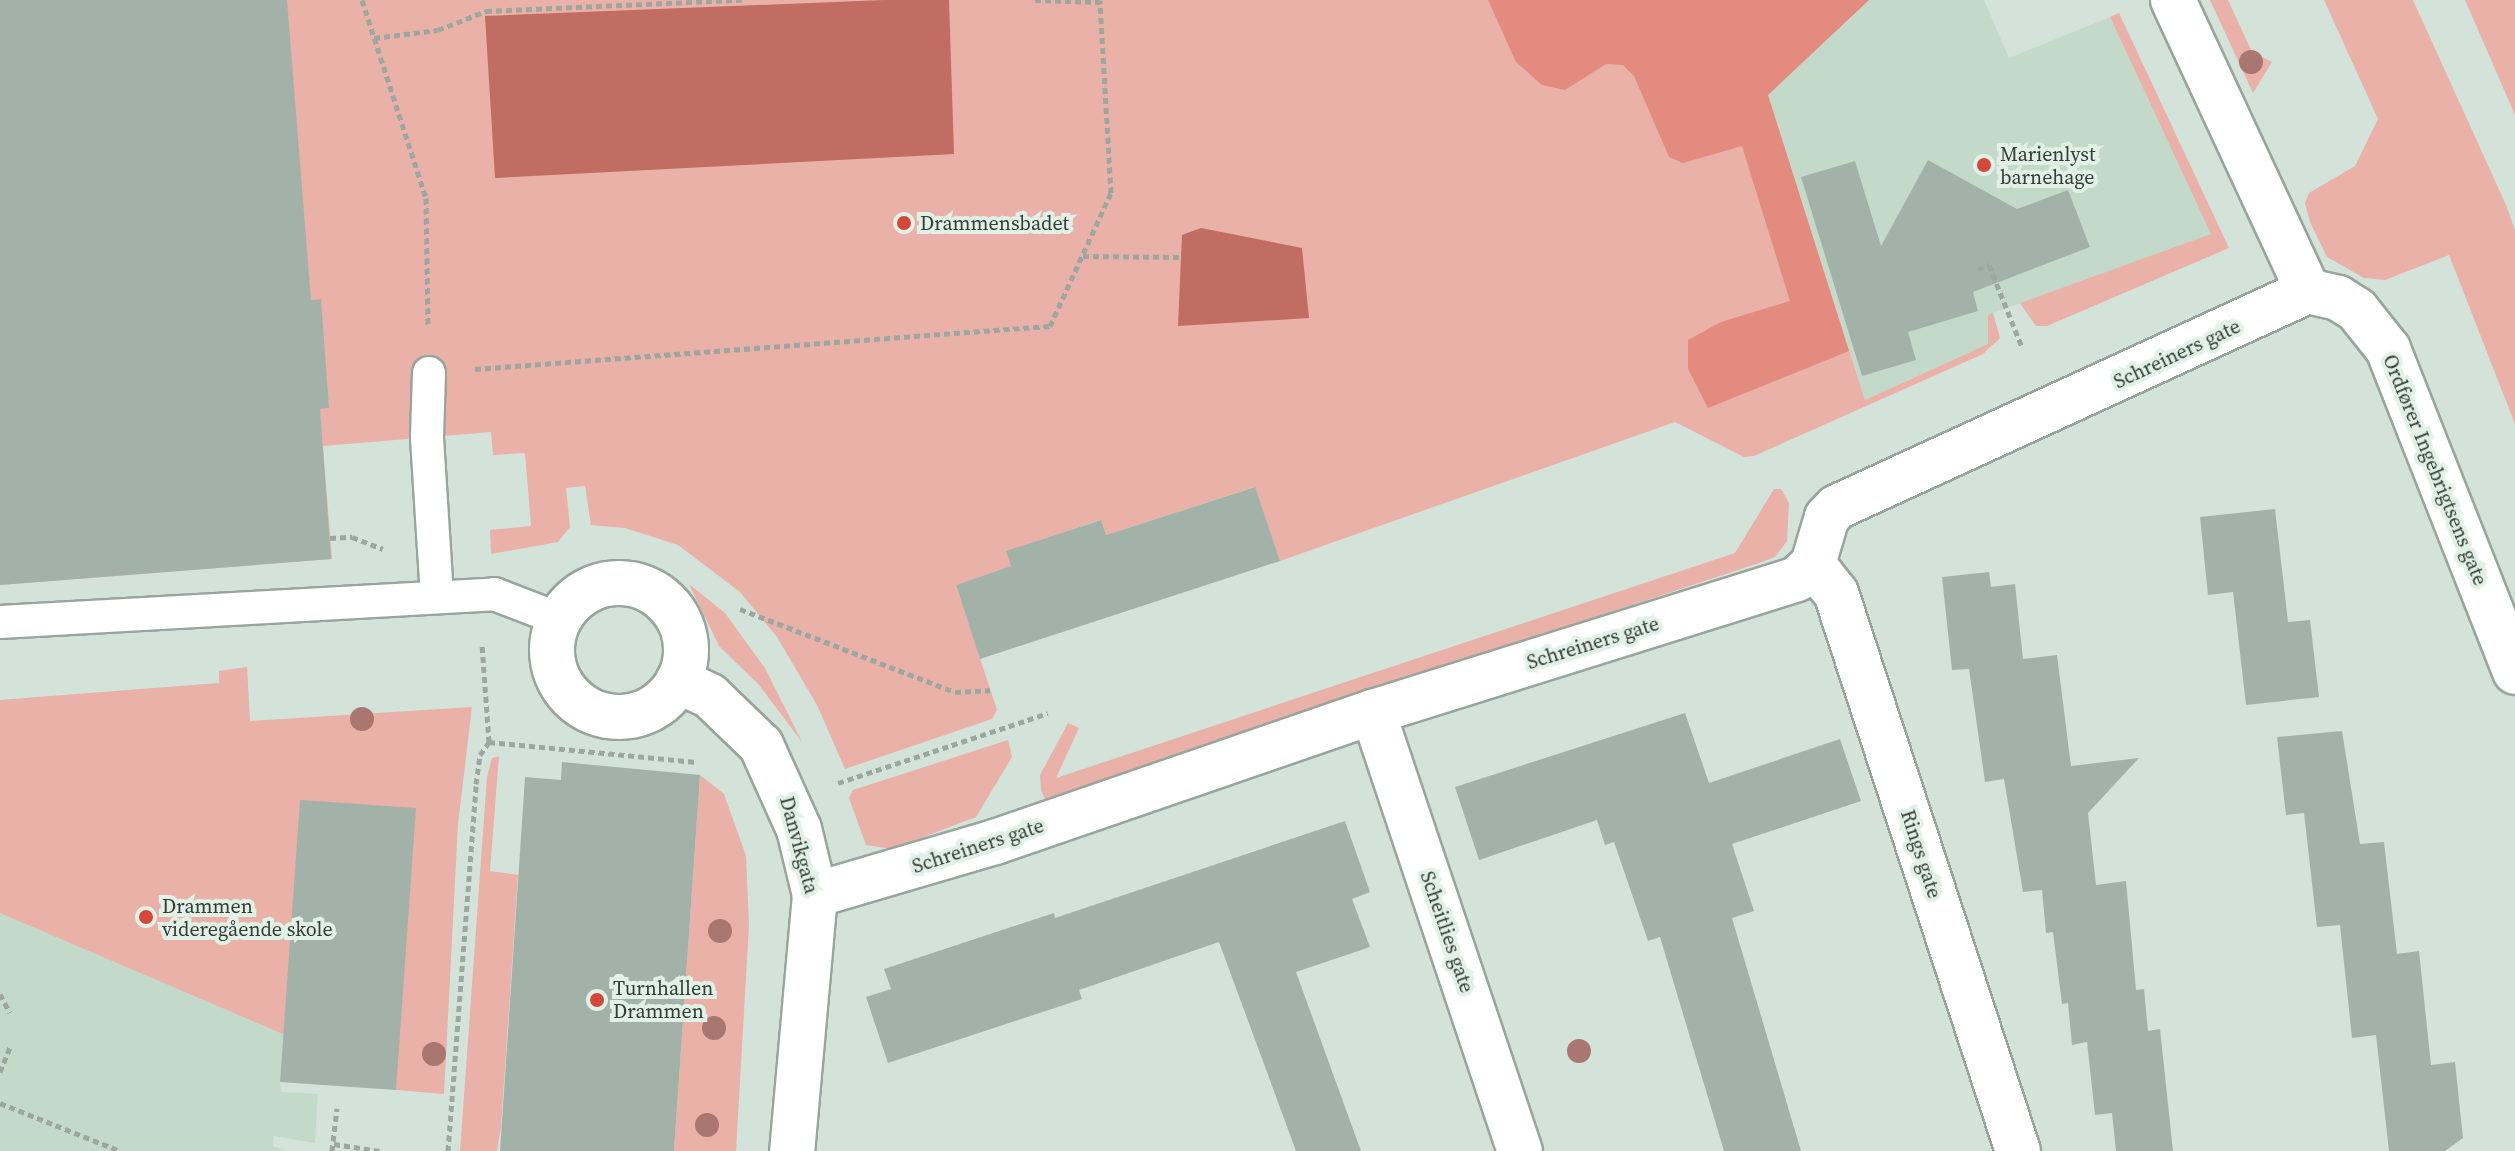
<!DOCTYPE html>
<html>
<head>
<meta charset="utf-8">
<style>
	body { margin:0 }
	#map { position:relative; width:2515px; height:1151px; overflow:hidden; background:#d4e3d9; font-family:"Source Serif 4",serif }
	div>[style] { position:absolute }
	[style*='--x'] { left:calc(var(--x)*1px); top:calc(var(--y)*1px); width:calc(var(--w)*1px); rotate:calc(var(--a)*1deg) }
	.built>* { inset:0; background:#c3dacb }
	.green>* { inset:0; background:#e9b1a8 }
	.forest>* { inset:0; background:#e28b7e }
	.water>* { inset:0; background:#c16d62 }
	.building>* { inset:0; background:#a3b2a8 }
	.path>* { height:5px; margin-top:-2.5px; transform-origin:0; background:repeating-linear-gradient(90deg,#9ca79f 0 6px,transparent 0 10px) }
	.roads { filter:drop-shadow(2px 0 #97a59c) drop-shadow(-2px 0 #97a59c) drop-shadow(0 2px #97a59c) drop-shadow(0 -2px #97a59c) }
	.lane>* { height:32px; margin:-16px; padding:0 16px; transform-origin:16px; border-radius:16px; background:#fff }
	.street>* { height:44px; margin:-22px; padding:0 22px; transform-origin:22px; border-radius:22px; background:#fff }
	.street>.ring { margin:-22px; padding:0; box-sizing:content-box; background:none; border:44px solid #fff; border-radius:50% }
	.trees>* { width:24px; height:24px; margin:-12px; border-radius:50%; background:#a9776f }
	.dots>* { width:22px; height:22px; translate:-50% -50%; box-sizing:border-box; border:4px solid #e1f1e6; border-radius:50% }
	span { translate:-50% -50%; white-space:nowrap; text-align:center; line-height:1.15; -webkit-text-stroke:8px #e1f1e6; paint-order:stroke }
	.poi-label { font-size:20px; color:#353b37 }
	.left { translate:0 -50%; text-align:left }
	.street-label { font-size:20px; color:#353b37 }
</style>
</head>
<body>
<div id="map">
	<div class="built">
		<i style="clip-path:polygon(1869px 0,1984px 0,2009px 58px,2110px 17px,2212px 234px,1988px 315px,1988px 344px,1865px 400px,1768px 95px)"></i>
		<i style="clip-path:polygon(247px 667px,250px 721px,300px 800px,280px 1082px,281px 1092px,318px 1094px,315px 1143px,274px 1136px,273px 1146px,286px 1151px,0 1151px,0 700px,219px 683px,219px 671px)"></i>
	</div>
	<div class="green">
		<i style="clip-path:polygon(0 0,1869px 0,1768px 95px,1865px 400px,1988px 344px,1988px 315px,1993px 313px,2000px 338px,1983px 354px,1754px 456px,1744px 457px,1675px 422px,1280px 561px,1254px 487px,1106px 535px,1100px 520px,1007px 551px,1011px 566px,956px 585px,997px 710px,992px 719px,845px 769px,817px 705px,777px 637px,740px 592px,678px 545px,625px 528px,591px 525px,585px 486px,566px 488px,570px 527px,558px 542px,491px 554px,490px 530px,531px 526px,525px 453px,493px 455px,491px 432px,323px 446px,332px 559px,0 585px)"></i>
		<i style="clip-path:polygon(2210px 0,2228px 0,2252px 52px,2272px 62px,2253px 93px)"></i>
		<i style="clip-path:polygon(2324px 0,2413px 0,2506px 205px,2515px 230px,2515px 424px,2449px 255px,2385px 280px,2364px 278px,2327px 257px,2310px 222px,2305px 203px,2309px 193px,2355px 166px,2378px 119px)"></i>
		<i style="clip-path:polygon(2465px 0,2515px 0,2515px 115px)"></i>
		<i style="clip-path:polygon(2119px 13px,2229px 248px,2047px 326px,2036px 326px,2020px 303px,2211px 234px,2110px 17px)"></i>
		<i style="clip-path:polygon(1774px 489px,1781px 489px,1789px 503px,1787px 541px,1775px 557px,1759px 563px,1045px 799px,1041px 790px,1040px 775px,1068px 723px,1079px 728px,1056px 778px,1735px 553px)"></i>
		<i style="clip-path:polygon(689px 584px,725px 613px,765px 668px,802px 742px,759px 685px,719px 646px)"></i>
		<i style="clip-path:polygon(247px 667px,250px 721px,472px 707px,458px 824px,444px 1094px,396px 1090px,283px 1034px,0 913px,0 700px,219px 683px,219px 671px)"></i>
		<i style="clip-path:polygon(1008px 740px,1012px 757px,976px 817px,892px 849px,866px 845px,849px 798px,853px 790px)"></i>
		<i style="clip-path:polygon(499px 756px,490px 871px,518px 875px,501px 1127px,497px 1151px,460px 1151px,487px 777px,492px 758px)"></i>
		<i style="clip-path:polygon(700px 775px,724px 794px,746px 856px,749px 925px,736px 1151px,674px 1151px)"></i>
	</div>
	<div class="forest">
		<i style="clip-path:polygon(1488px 0,1869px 0,1768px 95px,1849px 351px,1708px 408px,1688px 369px,1688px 340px,1721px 322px,1790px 301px,1742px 146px,1683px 163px,1669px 157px,1634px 76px,1623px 65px,1606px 64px,1565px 90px,1542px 85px,1516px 62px)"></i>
	</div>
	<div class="water">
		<i style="clip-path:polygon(884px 0,949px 0,954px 154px,495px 178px,485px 16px)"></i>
		<i style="clip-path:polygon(1201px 228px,1302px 248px,1309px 318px,1178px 326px,1182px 235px)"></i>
	</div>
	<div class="building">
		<i style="clip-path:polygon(0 0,287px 0,311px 300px,321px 299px,329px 408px,320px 409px,331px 559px,0 585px)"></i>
		<i style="clip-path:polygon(1928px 160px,2017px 209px,2068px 190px,2090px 247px,1973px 292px,1978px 311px,1908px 332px,1916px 360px,1862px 376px,1801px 177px,1855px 161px,1881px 246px)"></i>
		<i style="clip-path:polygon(1255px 487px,1280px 561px,980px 659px,956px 585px,1011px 566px,1006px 551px,1101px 520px,1106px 535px)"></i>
		<i style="clip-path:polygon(2275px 509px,2288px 622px,2310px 620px,2319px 697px,2246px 705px,2233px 592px,2208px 595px,2200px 517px)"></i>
		<i style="clip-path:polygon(1989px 572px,1991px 587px,2015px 584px,2023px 659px,2057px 655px,2071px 766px,2139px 758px,2088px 813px,2096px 885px,2126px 881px,2136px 990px,2144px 989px,2148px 1031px,2160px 1029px,2173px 1151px,2116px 1151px,2112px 1113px,2095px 1115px,2087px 1042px,2072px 1045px,2068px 1003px,2062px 1004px,2053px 932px,2046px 933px,2042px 890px,2023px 892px,2004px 779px,1985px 782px,1969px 669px,1952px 670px,1942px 577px)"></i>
		<i style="clip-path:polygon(1685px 713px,1709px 783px,1840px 739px,1861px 801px,1732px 844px,1754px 911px,1732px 918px,1801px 1151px,1724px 1151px,1660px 937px,1648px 941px,1614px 842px,1605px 845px,1597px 820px,1479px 860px,1455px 787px)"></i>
		<i style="clip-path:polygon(2342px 731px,2360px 844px,2384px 842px,2397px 954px,2419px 951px,2431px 1065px,2455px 1062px,2463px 1138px,2445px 1151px,2389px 1151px,2376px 1035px,2352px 1038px,2340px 925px,2317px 927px,2304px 813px,2286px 815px,2277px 737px)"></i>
		<i style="clip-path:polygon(562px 762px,700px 775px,674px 1151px,500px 1151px,525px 777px,561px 780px)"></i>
		<i style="clip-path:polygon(300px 800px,416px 808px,396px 1090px,280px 1082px)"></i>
		<i style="clip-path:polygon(1345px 821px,1370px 892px,1352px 899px,1370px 947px,1296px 972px,1361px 1151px,1296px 1151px,1219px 942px,1079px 990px,1082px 999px,888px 1063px,866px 997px,891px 989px,884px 969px,1054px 913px,1055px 918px)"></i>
	</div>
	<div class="path">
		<i style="--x:362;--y:0;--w:208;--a:72.1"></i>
		<i style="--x:426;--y:198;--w:127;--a:89.1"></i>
		<i style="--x:1035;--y:0;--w:65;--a:1.8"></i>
		<i style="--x:374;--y:38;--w:64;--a:-7.1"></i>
		<i style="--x:438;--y:30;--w:52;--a:-21.6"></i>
		<i style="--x:486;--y:11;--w:256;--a:-2.5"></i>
		<i style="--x:1083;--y:256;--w:97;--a:0.6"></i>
		<i style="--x:1978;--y:269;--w:12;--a:-20"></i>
		<i style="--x:1989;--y:265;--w:88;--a:68.1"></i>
		<i style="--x:475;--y:369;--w:577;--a:-4.28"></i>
		<i style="--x:1050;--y:326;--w:146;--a:-65.4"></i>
		<i style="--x:1111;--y:193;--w:193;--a:-93.3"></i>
		<i style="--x:330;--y:538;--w:22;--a:-3"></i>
		<i style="--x:352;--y:537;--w:33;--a:21"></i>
		<i style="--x:740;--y:609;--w:230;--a:21.1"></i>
		<i style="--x:955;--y:692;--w:35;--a:-3"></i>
		<i style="--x:489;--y:742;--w:208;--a:5.5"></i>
		<i style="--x:838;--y:783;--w:221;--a:-18.4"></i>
		<i style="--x:0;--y:994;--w:21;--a:62"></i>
		<i style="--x:0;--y:1072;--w:27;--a:-68"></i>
		<i style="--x:0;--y:1103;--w:129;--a:21.8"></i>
		<i style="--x:334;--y:1144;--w:46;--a:8.8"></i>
		<i style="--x:332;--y:1151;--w:43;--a:-83.4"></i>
		<i style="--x:448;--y:1151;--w:368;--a:-85.6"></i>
		<i style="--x:476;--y:784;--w:29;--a:-82"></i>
		<i style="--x:480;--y:755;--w:16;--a:-55"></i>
		<i style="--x:489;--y:742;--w:97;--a:-94.1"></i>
	</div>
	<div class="roads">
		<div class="lane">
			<i style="--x:429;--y:373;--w:65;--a:91.8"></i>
			<i style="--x:427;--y:438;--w:159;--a:86.4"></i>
			<i style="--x:0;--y:622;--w:495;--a:-3.2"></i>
			<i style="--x:494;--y:594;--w:70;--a:21"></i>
		</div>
		<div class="street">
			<i style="--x:2173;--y:0;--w:321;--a:65.1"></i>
			<i style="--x:2308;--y:291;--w:31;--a:13"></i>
			<i style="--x:2338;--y:298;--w:22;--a:32"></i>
			<i style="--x:2357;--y:310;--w:50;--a:51.5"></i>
			<i style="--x:2388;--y:349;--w:347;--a:68.5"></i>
			<i style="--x:1813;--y:564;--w:37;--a:52"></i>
			<i style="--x:1836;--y:593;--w:587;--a:71.94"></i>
			<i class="ring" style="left:552px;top:583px;width:90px;height:90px"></i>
			<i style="--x:678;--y:681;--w:35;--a:25"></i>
			<i style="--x:710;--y:696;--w:71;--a:43.9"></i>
			<i style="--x:761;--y:745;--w:92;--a:65.7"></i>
			<i style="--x:799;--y:829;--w:68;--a:76.4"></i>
			<i style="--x:815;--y:895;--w:257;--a:95.1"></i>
			<i style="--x:1373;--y:712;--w:463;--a:71.5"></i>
			<i style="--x:815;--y:895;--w:188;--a:-16.4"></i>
			<i style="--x:995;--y:842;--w:400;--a:-19"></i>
			<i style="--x:1373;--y:712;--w:444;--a:-17.4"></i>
			<i style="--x:1797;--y:579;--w:22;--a:-43"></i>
			<i style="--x:1813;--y:564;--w:49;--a:-73.4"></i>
			<i style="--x:1827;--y:517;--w:14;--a:-45"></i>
			<i style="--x:1837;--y:507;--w:518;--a:-24.64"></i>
		</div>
	</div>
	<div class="trees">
		<i style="left:2251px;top:62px"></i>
		<i style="left:362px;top:719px"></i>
		<i style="left:720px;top:931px"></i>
		<i style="left:714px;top:1028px"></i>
		<i style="left:1579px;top:1051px"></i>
		<i style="left:434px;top:1054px"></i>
		<i style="left:707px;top:1125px"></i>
	</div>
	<div class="dots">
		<i style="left:1984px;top:165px;background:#d4473a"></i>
		<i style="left:904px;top:223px;background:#d4473a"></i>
		<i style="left:146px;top:917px;background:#d4473a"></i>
		<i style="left:597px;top:1000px;background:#d4473a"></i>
	</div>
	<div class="poi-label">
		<span class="left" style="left:2000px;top:166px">Marienlyst<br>barnehage</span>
		<span class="left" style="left:920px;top:223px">Drammensbadet</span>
		<span class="left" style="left:162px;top:918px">Drammen<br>videregående skole</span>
		<span class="left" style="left:613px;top:1000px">Turnhallen<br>Drammen</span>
	</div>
	<div class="street-label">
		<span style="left:2177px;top:354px;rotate:-25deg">Schreiners gate</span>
		<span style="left:2435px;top:470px;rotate:68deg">Ordfører Ingebrigtsens gate</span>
		<span style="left:1593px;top:643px;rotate:-17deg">Schreiners gate</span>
		<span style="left:799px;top:845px;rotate:75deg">Danvikgata</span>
		<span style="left:978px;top:846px;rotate:-18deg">Schreiners gate</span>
		<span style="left:1921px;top:854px;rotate:72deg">Rings gate</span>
		<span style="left:1447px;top:932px;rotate:71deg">Scheitlies gate</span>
	</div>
</div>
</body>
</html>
